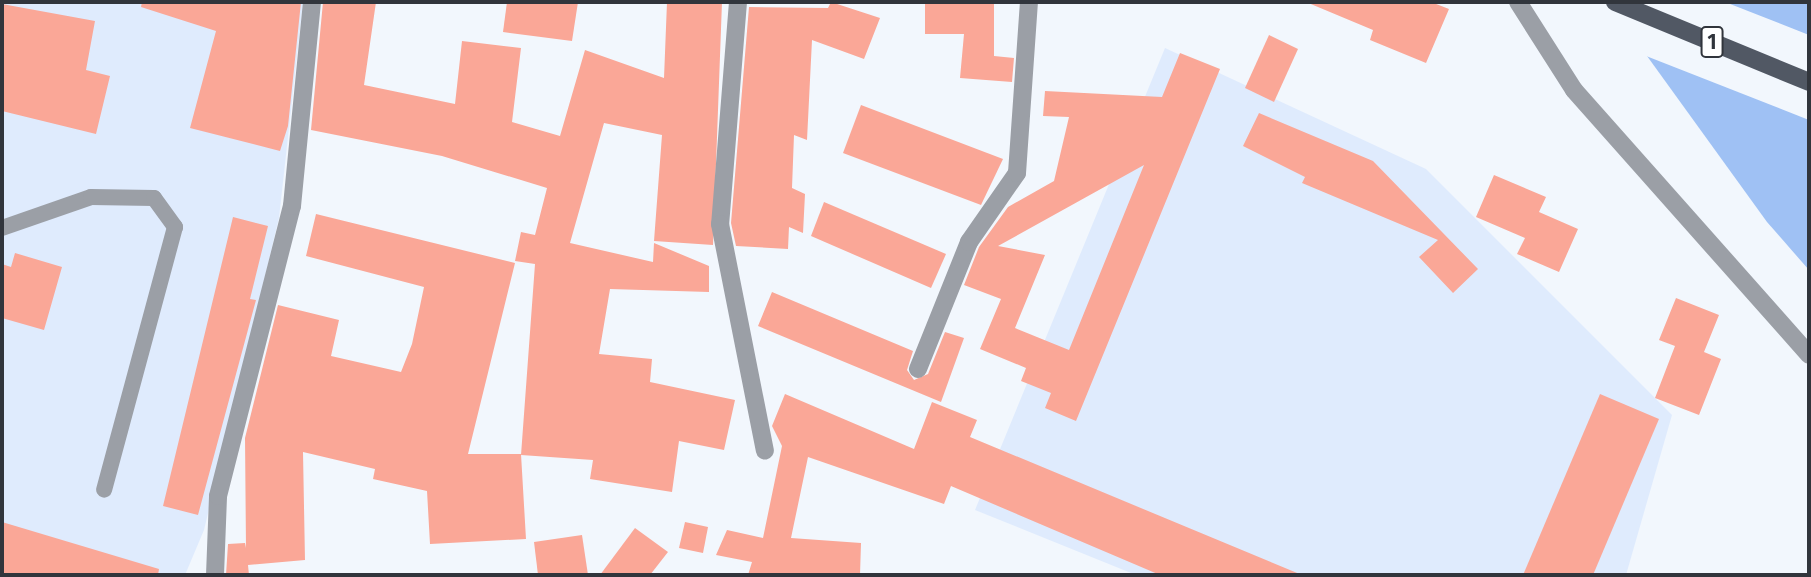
<!DOCTYPE html>
<html>
<head>
<meta charset="utf-8">
<style>
	body { margin:0 }
	#map { position:relative; width:1811px; height:577px; overflow:hidden; background:#f2f7fd; font-family:"Fira Sans Condensed",sans-serif }
	div>[style] { position:absolute }
	[style*='--x'] { left:calc(var(--x)*1px); top:calc(var(--y)*1px); width:calc(var(--w)*1px); rotate:calc(var(--a)*1deg) }
	.built>* { inset:0; background:#dfebfd }
	.water>* { inset:0; background:#9fc1f4 }
	.pier>* { inset:0; background:#f2f7fd }
	.building>* { inset:0; background:#faa797 }
	.lane>* { height:16px; margin:-8px; padding:0 8px; transform-origin:8px; border-radius:8px; background:#9b9fa6 }
	.street>* { height:18px; margin:-9px; padding:0 9px; transform-origin:9px; border-radius:9px; background:#9b9fa6 }
	.primary>* { height:18px; margin:-9px; padding:0 9px; transform-origin:9px; border-radius:9px; background:#515864 }
	span { translate:-50% -50%; white-space:nowrap; text-align:center; line-height:1.15; -webkit-text-stroke:6px #fff; paint-order:stroke }
	.shield-label span { padding:2px 5px; background:#fff; border:2px solid; border-radius:5px; -webkit-text-stroke-width:0 }
	.shield-label { font-size:21px; color:#31353c; font-weight:700 }
	.frame { position:absolute; inset:0; border:4px solid #31353c; pointer-events:none }
</style>
</head>
<body>
<div id="map">
	<div class="built">
		<i style="clip-path:polygon(2px 2px,303px 2px,279px 218px,204px 530px,185px 575px,2px 575px)"></i>
		<i style="clip-path:polygon(1165px 48px,1426px 169px,1672px 415px,1626px 575px,1136px 575px,975px 510px)"></i>
	</div>
	<div class="water">
		<i style="clip-path:polygon(1608px 2px,1809px 2px,1809px 270px,1767px 222px)"></i>
	</div>
	<div class="pier">
		<i style="clip-path:polygon(1604px 2px,1725px 2px,1809px 35px,1809px 120px,1641px 54px)"></i>
	</div>
	<div class="building">
		<i style="clip-path:polygon(142px 2px,301px 2px,288px 126px,280px 151px,190px 128px,216px 31px,141px 7px)"></i>
		<i style="clip-path:polygon(323px 2px,376px 2px,364px 85px,455px 104px,462px 41px,521px 48px,512px 122px,560px 136px,585px 50px,664px 78px,667px 2px,722px 2px,713px 245px,654px 241px,662px 135px,604px 123px,570px 243px,653px 262px,654px 243px,709px 266px,709px 292px,610px 289px,599px 354px,652px 359px,650px 382px,735px 400px,724px 450px,679px 441px,672px 492px,590px 479px,593px 460px,521px 455px,535px 264px,515px 261px,521px 232px,535px 235px,547px 188px,442px 156px,311px 130px)"></i>
		<i style="clip-path:polygon(507px 2px,578px 2px,572px 41px,503px 32px)"></i>
		<i style="clip-path:polygon(831px 2px,880px 18px,864px 59px,812px 40px,807px 140px,794px 135px,792px 188px,805px 194px,803px 233px,789px 227px,788px 249px,736px 246px,731px 223px,749px 7px,828px 8px)"></i>
		<i style="clip-path:polygon(925px 2px,994px 2px,994px 56px,1014px 58px,1012px 82px,960px 78px,964px 34px,925px 34px)"></i>
		<i style="clip-path:polygon(1306px 2px,1431px 2px,1449px 9px,1426px 63px,1370px 40px,1373px 30px)"></i>
		<i style="clip-path:polygon(2px 4px,95px 21px,86px 70px,110px 76px,96px 134px,2px 111px)"></i>
		<i style="clip-path:polygon(1269px 35px,1298px 49px,1274px 102px,1245px 88px)"></i>
		<i style="clip-path:polygon(evenodd,1180px 53px,1220px 69px,1076px 421px,1045px 408px,1051px 393px,1021px 381px,1026px 368px,980px 349px,1001px 299px,964px 285px,979px 247px,1008px 207px,1054px 181px,1069px 117px,1043px 116px,1045px 91px,1162px 97px,1180px 53px,1144px 165px,1069px 350px,1015px 328px,1045px 255px,998px 246px,1144px 165px)"></i>
		<i style="clip-path:polygon(861px 105px,1003px 159px,981px 205px,843px 153px)"></i>
		<i style="clip-path:polygon(1259px 113px,1373px 161px,1478px 269px,1453px 293px,1419px 257px,1438px 240px,1302px 183px,1305px 177px,1243px 146px)"></i>
		<i style="clip-path:polygon(1494px 175px,1546px 197px,1539px 212px,1578px 229px,1559px 272px,1517px 254px,1525px 238px,1476px 217px)"></i>
		<i style="clip-path:polygon(824px 202px,946px 254px,931px 288px,811px 236px)"></i>
		<i style="clip-path:polygon(316px 214px,515px 263px,468px 454px,521px 454px,526px 539px,430px 544px,427px 491px,373px 479px,375px 469px,303px 452px,305px 560px,248px 565px,249px 575px,226px 575px,228px 544px,245px 543px,246px 548px,245px 438px,278px 305px,339px 320px,331px 356px,401px 372px,412px 344px,424px 287px,306px 256px)"></i>
		<i style="clip-path:polygon(233px 217px,268px 226px,250px 299px,256px 300px,198px 515px,163px 506px)"></i>
		<i style="clip-path:polygon(15px 253px,62px 267px,44px 330px,2px 318px,2px 264px,11px 267px)"></i>
		<i style="clip-path:polygon(772px 292px,913px 351px,907px 370px,914px 380px,928px 374px,945px 332px,964px 338px,941px 402px,758px 326px)"></i>
		<i style="clip-path:polygon(1676px 298px,1719px 315px,1704px 352px,1721px 359px,1699px 415px,1655px 398px,1675px 346px,1659px 340px)"></i>
		<i style="clip-path:polygon(785px 394px,914px 449px,932px 402px,977px 420px,970px 437px,1302px 575px,1160px 575px,951px 486px,944px 504px,808px 457px,791px 538px,861px 543px,860px 575px,748px 575px,752px 562px,716px 555px,727px 530px,763px 538px,782px 446px,772px 426px)"></i>
		<i style="clip-path:polygon(1600px 394px,1659px 419px,1593px 575px,1523px 575px)"></i>
		<i style="clip-path:polygon(2px 522px,159px 569px,158px 575px,2px 575px)"></i>
		<i style="clip-path:polygon(685px 522px,708px 527px,703px 553px,679px 548px)"></i>
		<i style="clip-path:polygon(635px 528px,668px 552px,650px 575px,600px 575px)"></i>
		<i style="clip-path:polygon(582px 535px,588px 575px,538px 575px,534px 542px)"></i>
	</div>
	<div class="lane">
		<i style="--x:2;--y:228;--w:94;--a:-19.2"></i>
		<i style="--x:91;--y:197;--w:63;--a:0.9"></i>
		<i style="--x:154;--y:198;--w:36;--a:54"></i>
		<i style="--x:175;--y:227;--w:272;--a:105.1"></i>
	</div>
	<div class="street">
		<i style="--x:738;--y:2;--w:223;--a:94.6"></i>
		<i style="--x:720;--y:224;--w:231;--a:78.8"></i>
		<i style="--x:1518;--y:2;--w:104;--a:57.5"></i>
		<i style="--x:1574;--y:90;--w:354;--a:48.4"></i>
		<i style="--x:918;--y:369;--w:137;--a:-68.1"></i>
		<i style="--x:969;--y:242;--w:84;--a:-55.2"></i>
		<i style="--x:1017;--y:173;--w:171;--a:-86"></i>
		<i style="--x:215;--y:575;--w:79;--a:-87.8"></i>
		<i style="--x:218;--y:496;--w:299;--a:-75.7"></i>
		<i style="--x:292;--y:206;--w:205;--a:-84.4"></i>
	</div>
	<div class="primary">
		<i style="--x:1615;--y:2;--w:210;--a:22.4"></i>
	</div>
	<div class="shield-label">
		<span style="left:1712px;top:42px">1</span>
	</div>
	<div class="frame"></div>
</div>
</body>
</html>
